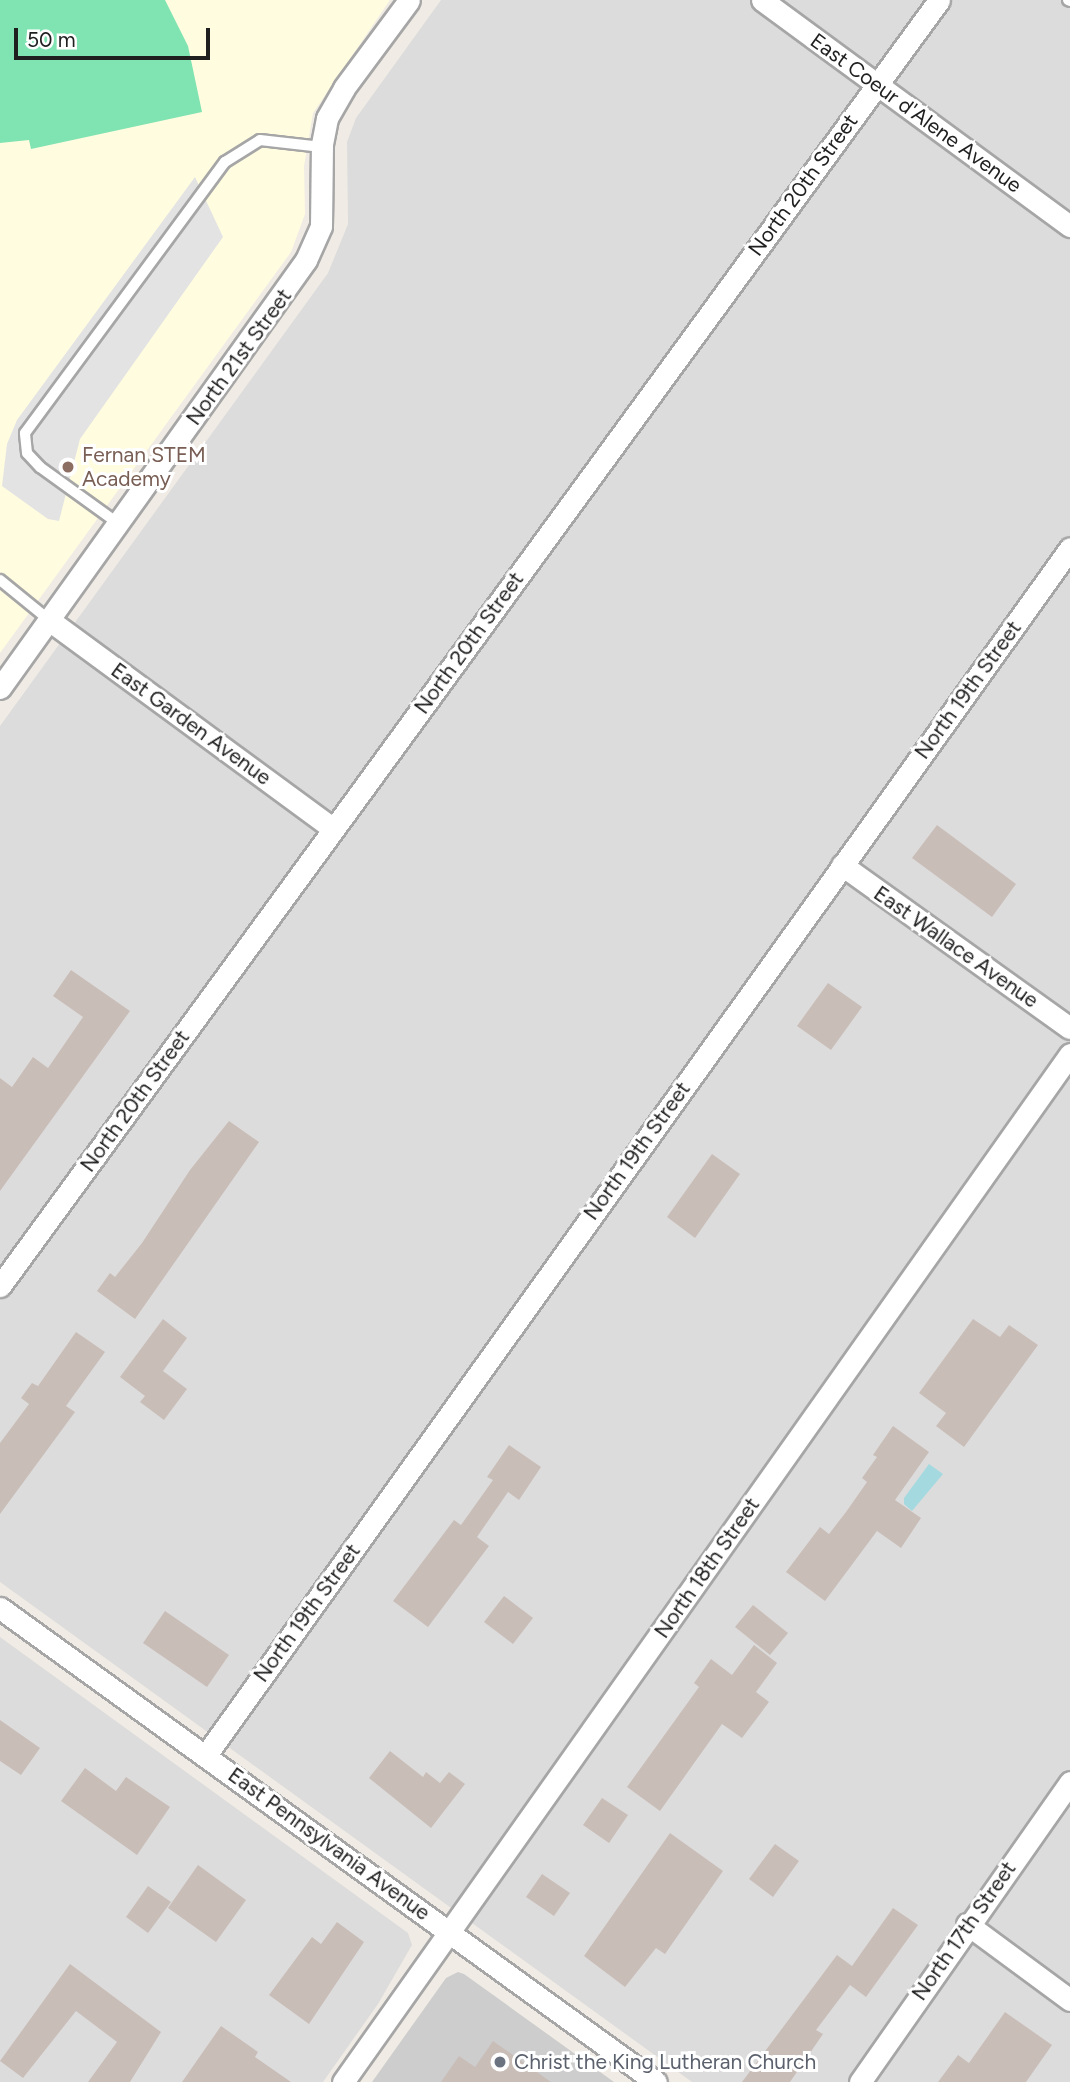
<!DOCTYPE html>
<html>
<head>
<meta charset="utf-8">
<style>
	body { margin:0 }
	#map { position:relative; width:1070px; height:2082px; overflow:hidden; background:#f0ece5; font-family:Figtree,sans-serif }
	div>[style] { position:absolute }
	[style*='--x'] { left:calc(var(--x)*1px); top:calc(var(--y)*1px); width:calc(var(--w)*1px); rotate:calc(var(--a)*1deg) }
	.residential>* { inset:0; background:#dddcdc }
	.education>* { inset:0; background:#fffce0 }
	.religious>* { inset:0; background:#cdcdcd }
	.pitch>* { inset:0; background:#80e3b2 }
	.parking>* { inset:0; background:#e3e3e3 }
	.water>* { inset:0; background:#a4d9e0 }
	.building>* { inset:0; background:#c9bdb8 }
	.roads { filter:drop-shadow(2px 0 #a6a6a6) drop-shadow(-2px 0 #a6a6a6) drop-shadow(0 2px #a6a6a6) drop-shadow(0 -2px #a6a6a6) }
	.service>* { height:10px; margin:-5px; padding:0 5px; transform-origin:5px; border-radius:5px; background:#fff }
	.minor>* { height:21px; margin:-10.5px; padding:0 10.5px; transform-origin:10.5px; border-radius:10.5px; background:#fff }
	.dots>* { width:19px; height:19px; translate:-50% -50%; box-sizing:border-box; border:4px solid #fff; border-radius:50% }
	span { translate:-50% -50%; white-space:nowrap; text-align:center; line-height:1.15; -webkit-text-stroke:6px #fff; paint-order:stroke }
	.street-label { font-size:21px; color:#1f1f1f }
	.education-label { font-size:21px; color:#785e54 }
	.left { translate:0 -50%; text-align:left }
	.worship-label { font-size:21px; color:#5b616d }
	.scale { position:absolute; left:14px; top:28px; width:196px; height:32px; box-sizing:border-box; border:4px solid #1f1f1f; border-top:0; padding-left:9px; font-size:21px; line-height:24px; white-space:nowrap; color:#1f1f1f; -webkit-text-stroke:5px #fff; paint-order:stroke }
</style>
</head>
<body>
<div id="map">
	<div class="residential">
		<i style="clip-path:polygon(441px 0,1070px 0,1070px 2082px,692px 2082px,0 1582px,0 726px,328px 273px,348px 224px,347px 142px,356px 118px)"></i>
		<i style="clip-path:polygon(0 1637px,408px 1933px,412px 1945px,378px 2004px,323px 2082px,0 2082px)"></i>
	</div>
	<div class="education">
		<i style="clip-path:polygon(0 0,390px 0,313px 113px,304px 166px,305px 214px,291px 252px,0 653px)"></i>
	</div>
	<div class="religious">
		<i style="clip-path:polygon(458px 1972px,464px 1974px,614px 2082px,372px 2082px,446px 1978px)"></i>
	</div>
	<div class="pitch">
		<i style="clip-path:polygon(0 0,165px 0,188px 46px,202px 112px,31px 149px,29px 140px,0 143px)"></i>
	</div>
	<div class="parking">
		<i style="clip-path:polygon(195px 177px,223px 237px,80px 439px,59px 521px,48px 519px,2px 486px,7px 444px,17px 420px)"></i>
	</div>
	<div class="water">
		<i style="clip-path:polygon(929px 1464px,943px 1474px,912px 1511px,904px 1504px,904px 1498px)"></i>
	</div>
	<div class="building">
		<i style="clip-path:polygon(937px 825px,1016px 884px,992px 917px,912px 858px)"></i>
		<i style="clip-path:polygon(71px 970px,130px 1011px,0 1191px,0 1078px,12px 1087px,33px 1057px,48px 1068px,83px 1017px,53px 996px)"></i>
		<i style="clip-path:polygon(828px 983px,862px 1007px,831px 1050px,797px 1026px)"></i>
		<i style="clip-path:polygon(229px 1121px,259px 1142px,135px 1319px,97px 1291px,110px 1273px,115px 1277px,142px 1243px,190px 1170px)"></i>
		<i style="clip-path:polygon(712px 1154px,740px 1174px,695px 1238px,667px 1217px)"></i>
		<i style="clip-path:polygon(163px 1319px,187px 1338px,163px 1371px,187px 1389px,164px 1420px,140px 1402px,145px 1396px,120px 1377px)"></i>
		<i style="clip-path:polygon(973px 1319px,1000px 1337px,1009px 1325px,1038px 1345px,964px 1447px,936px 1426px,946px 1413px,919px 1393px)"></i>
		<i style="clip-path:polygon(76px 1332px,105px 1352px,66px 1406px,75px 1412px,0 1514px,0 1443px,29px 1404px,21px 1398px,32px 1383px,38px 1386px)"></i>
		<i style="clip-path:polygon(893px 1426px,929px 1452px,895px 1500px,921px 1518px,901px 1548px,877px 1531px,825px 1601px,786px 1572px,820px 1527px,829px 1534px,846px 1512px,867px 1482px,862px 1478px,877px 1457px,873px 1455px)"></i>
		<i style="clip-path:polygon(509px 1445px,541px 1467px,519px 1500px,508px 1492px,477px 1537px,489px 1546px,428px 1627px,393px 1601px,454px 1520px,461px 1525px,493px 1480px,487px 1477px)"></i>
		<i style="clip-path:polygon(504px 1596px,533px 1618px,513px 1644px,484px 1622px)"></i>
		<i style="clip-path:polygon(753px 1605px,788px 1633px,770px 1655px,735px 1627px)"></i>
		<i style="clip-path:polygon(165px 1611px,229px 1655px,207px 1687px,143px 1643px)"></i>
		<i style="clip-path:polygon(754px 1645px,777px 1663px,756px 1692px,769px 1702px,742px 1738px,722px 1724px,660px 1811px,627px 1787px,699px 1687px,694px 1683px,711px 1659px,732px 1675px)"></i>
		<i style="clip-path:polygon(0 1720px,40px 1748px,21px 1775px,0 1761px)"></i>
		<i style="clip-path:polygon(390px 1751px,423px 1777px,426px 1772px,440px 1783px,449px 1772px,465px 1784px,431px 1828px,369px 1778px)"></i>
		<i style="clip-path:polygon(85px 1768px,116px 1791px,126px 1777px,170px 1807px,137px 1855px,61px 1801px)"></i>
		<i style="clip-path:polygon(602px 1798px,628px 1815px,609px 1843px,583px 1825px)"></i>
		<i style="clip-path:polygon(670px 1833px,723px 1871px,665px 1954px,656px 1948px,625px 1987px,584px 1956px)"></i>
		<i style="clip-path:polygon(775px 1844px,799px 1861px,773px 1897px,749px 1879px)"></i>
		<i style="clip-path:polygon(198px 1865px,246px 1900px,216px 1942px,168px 1908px)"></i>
		<i style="clip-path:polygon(542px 1874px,570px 1893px,554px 1916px,526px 1897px)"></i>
		<i style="clip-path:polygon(148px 1886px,171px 1902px,148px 1933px,126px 1917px)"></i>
		<i style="clip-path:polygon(893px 1908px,918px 1925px,866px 1997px,850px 1985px,816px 2030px,823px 2034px,790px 2082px,742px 2082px,837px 1955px,852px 1966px)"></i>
		<i style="clip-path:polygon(337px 1922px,364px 1942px,309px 2024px,269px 1995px,312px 1937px,321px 1944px)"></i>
		<i style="clip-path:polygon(70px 1964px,161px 2032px,130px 2082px,88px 2082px,117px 2042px,76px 2011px,23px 2078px,0 2061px)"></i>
		<i style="clip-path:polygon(1005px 2012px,1052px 2045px,1026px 2082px,938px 2082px,958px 2055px,969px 2063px)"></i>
		<i style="clip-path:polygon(221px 2026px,258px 2052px,255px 2057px,291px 2082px,182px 2082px)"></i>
		<i style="clip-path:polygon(493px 2041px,551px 2082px,441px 2082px,459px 2056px,475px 2067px)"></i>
	</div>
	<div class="roads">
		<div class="service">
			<i style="--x:1068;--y:0;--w:2;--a:27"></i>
			<i style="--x:119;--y:524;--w:97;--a:-144.2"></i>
			<i style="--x:40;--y:467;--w:19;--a:-133"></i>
			<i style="--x:27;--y:453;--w:20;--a:-96"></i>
			<i style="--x:25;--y:433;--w:337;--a:-53.6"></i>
			<i style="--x:225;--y:162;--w:41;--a:-32.2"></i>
			<i style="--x:260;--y:140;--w:62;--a:6.4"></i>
			<i style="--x:0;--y:580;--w:63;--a:39.2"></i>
		</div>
		<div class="minor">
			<i style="--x:762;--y:0;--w:382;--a:36.3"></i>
			<i style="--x:49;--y:620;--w:353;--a:36.3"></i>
			<i style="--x:0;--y:688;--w:526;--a:-54.44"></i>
			<i style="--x:306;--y:260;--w:37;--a:-66"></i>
			<i style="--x:321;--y:226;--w:82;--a:-89.3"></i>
			<i style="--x:322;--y:144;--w:26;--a:-79"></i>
			<i style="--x:327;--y:118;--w:34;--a:-60"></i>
			<i style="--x:344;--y:88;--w:109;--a:-53.5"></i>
			<i style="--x:842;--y:865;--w:280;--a:35.6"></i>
			<i style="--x:0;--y:1286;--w:1592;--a:-53.86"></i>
			<i style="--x:0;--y:1608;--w:809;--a:35.85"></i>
			<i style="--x:206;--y:1755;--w:1484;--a:-54.4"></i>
			<i style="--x:967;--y:1924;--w:128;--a:36.4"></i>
			<i style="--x:343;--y:2082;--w:1259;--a:-54.73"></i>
			<i style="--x:860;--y:2082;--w:366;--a:-55"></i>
		</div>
	</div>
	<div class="dots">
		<i style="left:68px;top:467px;background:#8d6e63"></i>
		<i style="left:500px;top:2062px;background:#6b7280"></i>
	</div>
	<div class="street-label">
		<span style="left:916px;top:113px;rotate:36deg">East Coeur d'Alene Avenue</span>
		<span style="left:803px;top:185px;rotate:-54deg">North 20th Street</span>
		<span style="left:239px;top:357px;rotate:-54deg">North 21st Street</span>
		<span style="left:469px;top:643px;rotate:-54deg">North 20th Street</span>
		<span style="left:968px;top:690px;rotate:-54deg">North 19th Street</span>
		<span style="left:191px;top:724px;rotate:36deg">East Garden Avenue</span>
		<span style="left:956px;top:947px;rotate:35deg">East Wallace Avenue</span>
		<span style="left:135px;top:1101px;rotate:-54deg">North 20th Street</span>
		<span style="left:637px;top:1151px;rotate:-54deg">North 19th Street</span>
		<span style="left:707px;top:1568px;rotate:-55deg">North 18th Street</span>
		<span style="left:307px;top:1613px;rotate:-54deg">North 19th Street</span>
		<span style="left:329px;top:1844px;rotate:36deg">East Pennsylvania Avenue</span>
		<span style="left:964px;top:1931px;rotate:-55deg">North 17th Street</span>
	</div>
	<div class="education-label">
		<span class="left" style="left:82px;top:467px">Fernan STEM<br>Academy</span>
	</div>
	<div class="worship-label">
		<span class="left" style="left:514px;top:2062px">Christ the King Lutheran Church</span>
	</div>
	<div class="scale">50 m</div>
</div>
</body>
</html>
